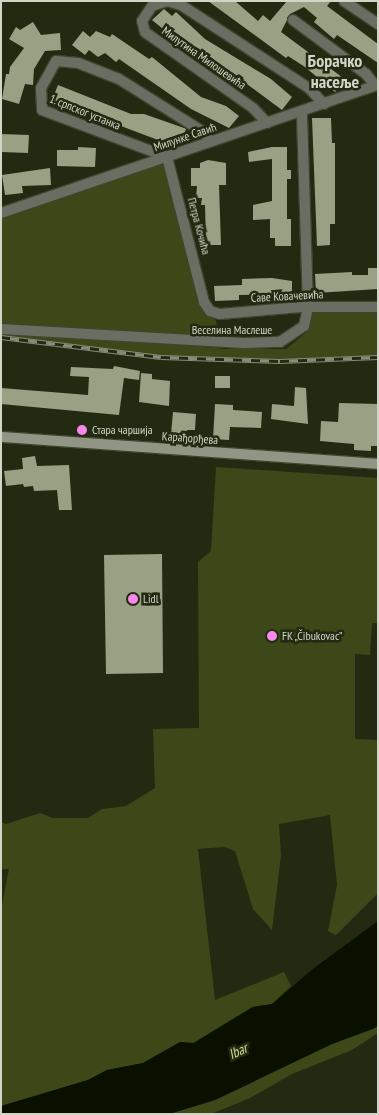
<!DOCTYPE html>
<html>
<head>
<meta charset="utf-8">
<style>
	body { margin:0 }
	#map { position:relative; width:379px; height:1115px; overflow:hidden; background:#232a12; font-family:"PT Sans Narrow",sans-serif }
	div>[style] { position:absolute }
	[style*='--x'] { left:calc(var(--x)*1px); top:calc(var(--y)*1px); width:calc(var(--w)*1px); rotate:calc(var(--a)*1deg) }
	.green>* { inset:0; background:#3c4818 }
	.water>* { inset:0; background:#0a1000 }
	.building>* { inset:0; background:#98a184 }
	.roads { filter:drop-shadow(1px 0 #3f452f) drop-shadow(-1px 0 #3f452f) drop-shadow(0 1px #3f452f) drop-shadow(0 -1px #3f452f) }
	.street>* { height:10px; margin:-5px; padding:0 5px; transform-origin:5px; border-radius:5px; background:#6a6e62 }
	.secondary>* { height:10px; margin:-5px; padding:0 5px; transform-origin:5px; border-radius:5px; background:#909683 }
	.rail>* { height:5px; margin-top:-2.5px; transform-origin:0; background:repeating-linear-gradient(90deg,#232a12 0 9px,#868c79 0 18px); box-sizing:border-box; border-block:1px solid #868c79 }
	.dots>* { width:14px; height:14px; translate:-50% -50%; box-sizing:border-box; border:2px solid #232a12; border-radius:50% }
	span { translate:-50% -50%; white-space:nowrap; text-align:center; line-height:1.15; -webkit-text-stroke:5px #232a12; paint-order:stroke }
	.street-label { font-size:12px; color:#d0d5c6 }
	.poi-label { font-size:12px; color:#d0d5c6 }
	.left { translate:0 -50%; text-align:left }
	.water-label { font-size:14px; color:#c9e092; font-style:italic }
	.district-label { font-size:18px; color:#d0d5c6; font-weight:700 }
	.frame { position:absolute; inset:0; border:2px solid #d0d5c6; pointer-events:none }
</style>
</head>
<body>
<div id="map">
	<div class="green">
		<i style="clip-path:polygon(167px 157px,204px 302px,216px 321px,218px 334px,213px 338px,164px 337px,1px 323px,1px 218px)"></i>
		<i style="clip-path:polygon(308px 307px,378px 307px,378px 357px,280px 361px,161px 357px,1px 336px,1px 329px,226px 349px,286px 349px,308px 331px,311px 321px)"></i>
		<i style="clip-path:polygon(216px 467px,378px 478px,378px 623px,372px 623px,370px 655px,355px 654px,355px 739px,378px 740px,378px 893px,336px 935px,328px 931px,337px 885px,330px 815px,279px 824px,281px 855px,272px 930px,253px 909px,235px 851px,224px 847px,198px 849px,215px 1000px,284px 972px,291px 986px,272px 1004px,252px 1007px,193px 1043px,180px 1042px,143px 1063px,107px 1070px,88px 1080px,1px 1106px,1px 909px,9px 869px,1px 869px,1px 822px,6px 824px,40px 813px,53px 818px,88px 818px,102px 809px,126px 806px,155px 788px,153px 729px,199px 728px,198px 562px,211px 551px)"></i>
		<i style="clip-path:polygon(378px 1026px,378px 1033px,352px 1050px,292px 1074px,250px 1098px,211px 1114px,169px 1114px,215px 1100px,332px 1044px)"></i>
	</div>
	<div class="water">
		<i style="clip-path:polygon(378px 921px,378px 1026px,373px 1029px,332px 1044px,215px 1100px,169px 1114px,1px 1114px,1px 1106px,88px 1080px,107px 1070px,143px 1063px,180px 1042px,194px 1043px,253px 1007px,272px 1004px,314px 968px)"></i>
	</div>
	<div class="building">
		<i style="clip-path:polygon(208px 1px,235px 1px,258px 21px,263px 15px,270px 21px,287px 1px,331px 1px,327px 6px,378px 44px,378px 63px,337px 35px,334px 39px,314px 22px,317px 18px,304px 7px,290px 14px,281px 32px,346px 80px,335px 92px,305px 67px,288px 56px,286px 58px)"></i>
		<i style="clip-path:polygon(164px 9px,172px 16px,176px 12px,205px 39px,271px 79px,292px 97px,282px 110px,198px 48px,195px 51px,175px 35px,173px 37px,152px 20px)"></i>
		<i style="clip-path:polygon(33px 22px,41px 35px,60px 33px,61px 50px,45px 51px,34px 69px,33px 85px,25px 84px,19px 104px,2px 99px,6px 74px,9px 74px,10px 67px,24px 48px,9px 39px,16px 27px,20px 30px)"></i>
		<i style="clip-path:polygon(83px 31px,90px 37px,96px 31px,110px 37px,112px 34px,149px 59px,152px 57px,201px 97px,226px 106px,239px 116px,229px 128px,191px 109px,119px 59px,116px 62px,105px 53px,98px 57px,89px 50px,85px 55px,72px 45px)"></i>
		<i style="clip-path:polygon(58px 85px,131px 114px,144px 114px,184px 128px,186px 129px,180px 145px,167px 140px,166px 143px,52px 100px)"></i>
		<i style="clip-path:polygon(312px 118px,331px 118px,332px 143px,335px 143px,335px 224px,330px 224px,330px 245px,317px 246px)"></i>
		<i style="clip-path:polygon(1px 134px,29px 135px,28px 153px,1px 152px)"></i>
		<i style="clip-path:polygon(78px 147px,96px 148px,95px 167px,57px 166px,57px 150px,78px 150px)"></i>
		<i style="clip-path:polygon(272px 147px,287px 147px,287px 170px,291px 170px,291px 179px,287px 179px,287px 219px,291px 219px,291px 246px,275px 246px,275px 238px,270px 238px,270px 219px,253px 220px,253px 205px,272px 201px,272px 159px,249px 162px,248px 152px)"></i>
		<i style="clip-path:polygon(208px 160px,226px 163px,226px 185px,219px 185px,221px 245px,206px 245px,205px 205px,201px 205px,202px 198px,196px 198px,197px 186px,191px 186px,191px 168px,200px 168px,200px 163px)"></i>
		<i style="clip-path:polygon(50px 168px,51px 185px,22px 186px,23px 193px,5px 195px,2px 175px)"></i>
		<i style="clip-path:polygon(368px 268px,378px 268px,378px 289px,316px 293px,315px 274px,352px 272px,352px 275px,368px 275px)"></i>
		<i style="clip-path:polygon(272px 278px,292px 281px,292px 294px,239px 295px,239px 300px,215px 301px,214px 286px,242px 285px,242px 279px)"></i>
		<i style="clip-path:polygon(114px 366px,140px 371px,139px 380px,124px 378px,119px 415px,1px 404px,1px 388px,88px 395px,89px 377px,70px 376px,71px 367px,113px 369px)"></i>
		<i style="clip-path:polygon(141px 373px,152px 374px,152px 379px,170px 381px,169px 406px,139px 402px)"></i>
		<i style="clip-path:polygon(215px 376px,230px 376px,230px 388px,215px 388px)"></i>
		<i style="clip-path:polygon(295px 387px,306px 388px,308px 424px,271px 419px,272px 404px,294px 406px)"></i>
		<i style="clip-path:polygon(339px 403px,378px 404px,378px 446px,371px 446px,371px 451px,354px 450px,354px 444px,320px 441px,321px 421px,338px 422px)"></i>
		<i style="clip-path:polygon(215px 404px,233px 405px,233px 410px,262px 412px,261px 428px,230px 427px,229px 440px,213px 439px)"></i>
		<i style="clip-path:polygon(173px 412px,196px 414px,195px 430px,187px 430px,187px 435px,171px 434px)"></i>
		<i style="clip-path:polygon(35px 456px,37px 466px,69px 465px,72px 510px,59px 510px,57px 490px,34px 491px,33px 486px,24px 487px,23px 484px,6px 486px,4px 471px,23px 469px,22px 458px)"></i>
		<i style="clip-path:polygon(162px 554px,163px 673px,106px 674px,104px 555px)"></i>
	</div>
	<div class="roads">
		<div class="street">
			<i style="--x:344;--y:1;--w:41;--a:34.1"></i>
			<i style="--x:293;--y:20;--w:91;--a:36.5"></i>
			<i style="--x:366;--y:74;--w:14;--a:51"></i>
			<i style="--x:267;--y:123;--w:21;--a:-133"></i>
			<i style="--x:253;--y:108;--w:132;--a:-144.9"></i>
			<i style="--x:145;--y:32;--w:11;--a:-105"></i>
			<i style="--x:142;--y:21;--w:18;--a:-56"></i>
			<i style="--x:152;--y:6;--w:16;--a:-18"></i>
			<i style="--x:167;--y:1;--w:15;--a:16"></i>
			<i style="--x:181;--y:5;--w:153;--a:33"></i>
			<i style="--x:309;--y:88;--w:22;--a:47"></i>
			<i style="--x:210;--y:141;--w:9;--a:-122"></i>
			<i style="--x:205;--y:133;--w:102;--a:-147.9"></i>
			<i style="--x:119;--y:79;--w:44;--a:-158.7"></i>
			<i style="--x:78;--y:63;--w:22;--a:-175"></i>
			<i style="--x:56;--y:61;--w:31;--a:119"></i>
			<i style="--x:41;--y:88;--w:22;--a:87"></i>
			<i style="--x:42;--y:110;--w:134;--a:20.6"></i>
			<i style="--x:167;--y:157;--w:150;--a:75.7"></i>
			<i style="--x:204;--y:302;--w:11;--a:56"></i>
			<i style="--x:210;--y:311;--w:10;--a:17"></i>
			<i style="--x:220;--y:314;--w:81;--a:-4.9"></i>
			<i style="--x:301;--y:307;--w:77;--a:0"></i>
			<i style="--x:1;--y:213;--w:398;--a:-18.8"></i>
			<i style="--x:1;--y:329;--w:243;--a:3.3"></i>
			<i style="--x:244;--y:343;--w:36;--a:-2"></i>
			<i style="--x:280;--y:342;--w:29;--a:-34"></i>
			<i style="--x:304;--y:326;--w:19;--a:-78"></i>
			<i style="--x:308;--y:307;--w:195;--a:-91.8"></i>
		</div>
		<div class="secondary">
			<i style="--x:1;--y:437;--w:378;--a:4.1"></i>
		</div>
	</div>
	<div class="rail">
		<i style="--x:1;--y:337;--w:161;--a:7.1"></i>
		<i style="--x:161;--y:357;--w:119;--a:1.9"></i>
		<i style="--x:280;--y:361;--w:98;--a:-2.3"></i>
	</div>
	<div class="dots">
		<i style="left:82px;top:430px;background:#f888ea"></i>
		<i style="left:133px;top:599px;background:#f888ea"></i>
		<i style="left:272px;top:636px;background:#f888ea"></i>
	</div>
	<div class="street-label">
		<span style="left:204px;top:58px;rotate:35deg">Милутина Милошевића</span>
		<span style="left:85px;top:112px;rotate:22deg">1. српског устанка</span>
		<span style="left:185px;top:137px;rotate:-19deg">Милунке Савић</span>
		<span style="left:199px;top:226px;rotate:75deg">Петра Кочића</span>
		<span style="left:287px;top:296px;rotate:-3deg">Саве Ковачевића</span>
		<span style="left:232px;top:330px">Веселина Маслеше</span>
		<span style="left:190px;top:438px;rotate:4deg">Карађорђева</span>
	</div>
	<div class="poi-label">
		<span class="left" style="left:92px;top:430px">Стара чаршија</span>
		<span class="left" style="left:143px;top:599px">Lidl</span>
		<span class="left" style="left:282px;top:636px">FK „Čibukovac”</span>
	</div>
	<div class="water-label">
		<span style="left:238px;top:1051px;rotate:-25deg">Ibar</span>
	</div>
	<div class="district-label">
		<span style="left:335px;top:72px">Борачко<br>насеље</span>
	</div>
	<div class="frame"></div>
</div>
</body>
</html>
